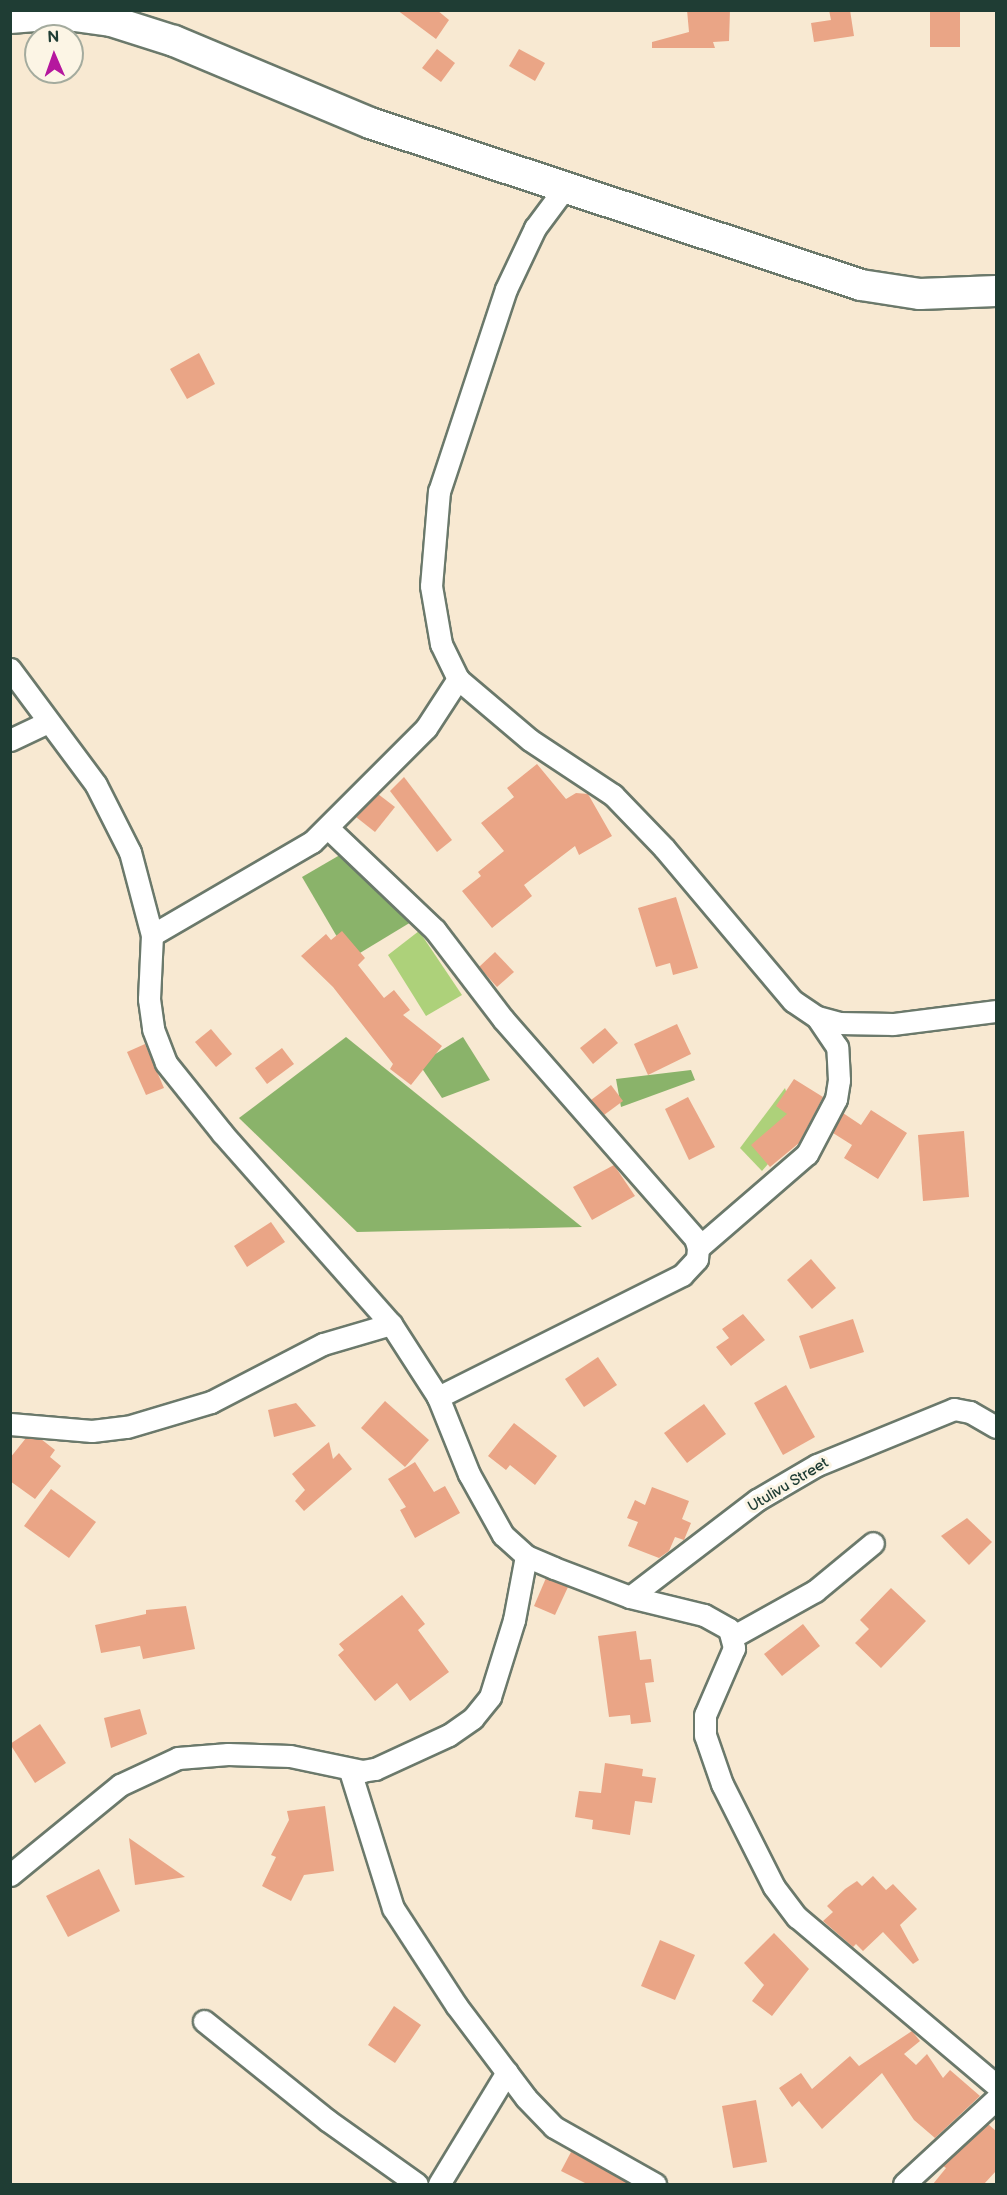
<!DOCTYPE html>
<html>
<head>
<meta charset="utf-8">
<style>
	body { margin:0 }
	#map { position:relative; width:1007px; height:2195px; overflow:hidden; background:#f8e9d2; font-family:"Balsamiq Sans",sans-serif }
	div>[style] { position:absolute }
	[style*='--x'] { left:calc(var(--x)*1px); top:calc(var(--y)*1px); width:calc(var(--w)*1px); rotate:calc(var(--a)*1deg) }
	.green>* { inset:0; background:#add17a }
	.forest>* { inset:0; background:#8ab36a }
	.building>* { inset:0; background:#eaa586 }
	.roads { filter:drop-shadow(2px 0 #6b796b) drop-shadow(-2px 0 #6b796b) drop-shadow(0 2px #6b796b) drop-shadow(0 -2px #6b796b) }
	.street>* { height:21px; margin:-10.5px; padding:0 10.5px; transform-origin:10.5px; border-radius:10.5px; background:#fff }
	.secondary>* { height:30px; margin:-15px; padding:0 15px; transform-origin:15px; border-radius:15px; background:#fff }
	span { translate:-50% -50%; white-space:nowrap; text-align:center; line-height:1.15; -webkit-text-stroke:6px #fcf5e5; paint-order:stroke }
	.street-label { font-size:15px; color:#1f3d34 }
	.frame { position:absolute; inset:0; border:12px solid #1f3d34; pointer-events:none }
	.north { position:absolute; left:24px; top:24px; width:60px; height:60px; box-sizing:border-box; background:#fcf5e5; border:2px solid #a4ab9e; border-radius:50%; rotate:358deg; font-size:16px; font-weight:700; line-height:24px; text-align:center; color:#1f3d34 }
	.north::after { content:''; display:block; margin:auto; width:21px; height:27px; background:#b5179e; clip-path:polygon(50% 0,100% 100%,50% 72%,0 100%) }
</style>
</head>
<body>
<div id="map">
	<div class="green">
		<i style="clip-path:polygon(419px 931px,462px 995px,426px 1016px,388px 955px)"></i>
		<i style="clip-path:polygon(785px 1088px,798px 1129px,762px 1171px,740px 1148px)"></i>
	</div>
	<div class="forest">
		<i style="clip-path:polygon(345px 852px,421px 916px,350px 959px,302px 877px)"></i>
		<i style="clip-path:polygon(346px 1037px,582px 1227px,357px 1232px,239px 1118px)"></i>
		<i style="clip-path:polygon(463px 1037px,490px 1080px,442px 1098px,419px 1064px)"></i>
		<i style="clip-path:polygon(691px 1070px,695px 1080px,621px 1107px,616px 1079px)"></i>
	</div>
	<div class="building">
		<i style="clip-path:polygon(397px 10px,437px 10px,449px 20px,436px 39px)"></i>
		<i style="clip-path:polygon(687px 10px,730px 10px,729px 41px,713px 42px,715px 48px,652px 48px,652px 42px,689px 32px)"></i>
		<i style="clip-path:polygon(829px 10px,850px 10px,854px 36px,814px 42px,811px 23px,831px 20px)"></i>
		<i style="clip-path:polygon(930px 10px,960px 10px,960px 47px,930px 47px)"></i>
		<i style="clip-path:polygon(437px 49px,455px 63px,441px 82px,422px 68px)"></i>
		<i style="clip-path:polygon(519px 49px,545px 63px,535px 81px,509px 66px)"></i>
		<i style="clip-path:polygon(199px 353px,215px 384px,187px 399px,170px 369px)"></i>
		<i style="clip-path:polygon(537px 764px,566px 799px,576px 793px,588px 794px,612px 836px,579px 855px,575px 846px,524px 885px,532px 896px,492px 928px,462px 891px,481px 876px,478px 872px,504px 851px,481px 823px,514px 797px,507px 788px)"></i>
		<i style="clip-path:polygon(404px 777px,452px 840px,437px 852px,390px 791px)"></i>
		<i style="clip-path:polygon(378px 794px,395px 807px,375px 832px,356px 817px)"></i>
		<i style="clip-path:polygon(676px 897px,698px 968px,673px 975px,670px 963px,656px 967px,638px 908px)"></i>
		<i style="clip-path:polygon(342px 931px,365px 958px,358px 965px,384px 998px,394px 990px,410px 1010px,403px 1015px,442px 1046px,411px 1085px,390px 1069px,393px 1064px,333px 987px,301px 956px,326px 934px,331px 940px)"></i>
		<i style="clip-path:polygon(495px 952px,514px 972px,497px 987px,479px 967px)"></i>
		<i style="clip-path:polygon(677px 1024px,691px 1054px,648px 1075px,634px 1044px)"></i>
		<i style="clip-path:polygon(605px 1028px,618px 1043px,593px 1064px,580px 1048px)"></i>
		<i style="clip-path:polygon(211px 1029px,232px 1054px,216px 1067px,195px 1042px)"></i>
		<i style="clip-path:polygon(145px 1044px,164px 1088px,146px 1095px,127px 1052px)"></i>
		<i style="clip-path:polygon(282px 1048px,294px 1064px,267px 1084px,255px 1068px)"></i>
		<i style="clip-path:polygon(794px 1079px,823px 1097px,799px 1143px,770px 1167px,751px 1145px,787px 1114px,776px 1106px)"></i>
		<i style="clip-path:polygon(611px 1085px,623px 1101px,604px 1115px,591px 1100px)"></i>
		<i style="clip-path:polygon(688px 1097px,715px 1147px,689px 1160px,665px 1109px)"></i>
		<i style="clip-path:polygon(871px 1110px,907px 1133px,878px 1179px,844px 1158px,852px 1145px,833px 1133px,843px 1113px,861px 1125px)"></i>
		<i style="clip-path:polygon(964px 1131px,969px 1197px,923px 1201px,918px 1135px)"></i>
		<i style="clip-path:polygon(614px 1165px,635px 1196px,592px 1220px,573px 1187px)"></i>
		<i style="clip-path:polygon(271px 1222px,285px 1242px,247px 1267px,234px 1246px)"></i>
		<i style="clip-path:polygon(811px 1259px,836px 1288px,812px 1309px,787px 1280px)"></i>
		<i style="clip-path:polygon(743px 1314px,765px 1340px,731px 1366px,716px 1347px,729px 1338px,722px 1329px)"></i>
		<i style="clip-path:polygon(853px 1319px,864px 1352px,810px 1369px,799px 1336px)"></i>
		<i style="clip-path:polygon(598px 1357px,617px 1385px,584px 1407px,565px 1379px)"></i>
		<i style="clip-path:polygon(786px 1385px,815px 1437px,783px 1455px,754px 1403px)"></i>
		<i style="clip-path:polygon(385px 1401px,429px 1440px,405px 1467px,361px 1428px)"></i>
		<i style="clip-path:polygon(296px 1403px,316px 1426px,274px 1437px,268px 1410px)"></i>
		<i style="clip-path:polygon(704px 1404px,726px 1434px,687px 1463px,664px 1433px)"></i>
		<i style="clip-path:polygon(514px 1423px,557px 1456px,535px 1485px,510px 1465px,506px 1470px,488px 1456px)"></i>
		<i style="clip-path:polygon(26px 1438px,41px 1439px,55px 1450px,50px 1457px,61px 1466px,35px 1499px,10px 1481px,10px 1458px)"></i>
		<i style="clip-path:polygon(329px 1442px,333px 1459px,339px 1453px,352px 1469px,304px 1511px,295px 1501px,305px 1490px,292px 1474px)"></i>
		<i style="clip-path:polygon(415px 1462px,434px 1492px,445px 1486px,460px 1513px,415px 1538px,400px 1510px,406px 1507px,388px 1479px)"></i>
		<i style="clip-path:polygon(652px 1487px,689px 1501px,682px 1519px,691px 1523px,684px 1540px,675px 1537px,669px 1551px,659px 1558px,628px 1546px,638px 1522px,627px 1518px,635px 1500px,645px 1505px)"></i>
		<i style="clip-path:polygon(51px 1489px,96px 1522px,69px 1558px,24px 1526px)"></i>
		<i style="clip-path:polygon(967px 1518px,992px 1542px,969px 1565px,941px 1536px)"></i>
		<i style="clip-path:polygon(546px 1578px,568px 1587px,555px 1615px,534px 1606px)"></i>
		<i style="clip-path:polygon(891px 1588px,926px 1621px,881px 1668px,855px 1643px,869px 1629px,860px 1620px)"></i>
		<i style="clip-path:polygon(402px 1595px,425px 1624px,418px 1630px,449px 1672px,410px 1701px,397px 1683px,375px 1701px,338px 1655px,344px 1650px,339px 1644px)"></i>
		<i style="clip-path:polygon(186px 1606px,195px 1649px,143px 1659px,140px 1646px,101px 1653px,95px 1625px,146px 1614px,146px 1610px)"></i>
		<i style="clip-path:polygon(803px 1624px,820px 1646px,782px 1676px,764px 1654px)"></i>
		<i style="clip-path:polygon(636px 1631px,640px 1660px,651px 1659px,654px 1682px,645px 1683px,651px 1722px,631px 1724px,630px 1715px,609px 1717px,598px 1636px)"></i>
		<i style="clip-path:polygon(140px 1709px,147px 1734px,111px 1748px,104px 1718px)"></i>
		<i style="clip-path:polygon(40px 1724px,66px 1763px,35px 1783px,10px 1744px)"></i>
		<i style="clip-path:polygon(605px 1763px,643px 1769px,642px 1776px,656px 1778px,652px 1803px,635px 1801px,630px 1835px,592px 1829px,593px 1820px,575px 1817px,579px 1791px,601px 1793px)"></i>
		<i style="clip-path:polygon(325px 1806px,334px 1871px,304px 1875px,291px 1901px,262px 1886px,276px 1857px,271px 1855px,289px 1820px,287px 1811px)"></i>
		<i style="clip-path:polygon(129px 1838px,185px 1877px,135px 1885px)"></i>
		<i style="clip-path:polygon(99px 1869px,120px 1911px,68px 1937px,46px 1896px)"></i>
		<i style="clip-path:polygon(873px 1876px,886px 1890px,893px 1884px,917px 1909px,900px 1925px,919px 1960px,913px 1964px,883px 1932px,863px 1951px,856px 1944px,853px 1947px,823px 1921px,833px 1912px,827px 1906px,845px 1889px,857px 1881px,862px 1886px)"></i>
		<i style="clip-path:polygon(774px 1933px,809px 1969px,772px 2016px,752px 2001px,764px 1985px,744px 1963px)"></i>
		<i style="clip-path:polygon(660px 1940px,695px 1955px,675px 2000px,641px 1986px)"></i>
		<i style="clip-path:polygon(394px 2006px,421px 2025px,395px 2063px,368px 2045px)"></i>
		<i style="clip-path:polygon(912px 2031px,920px 2041px,904px 2054px,916px 2065px,927px 2054px,943px 2078px,950px 2070px,980px 2096px,935px 2138px,914px 2120px,882px 2073px,822px 2129px,799px 2101px,792px 2107px,779px 2088px,801px 2073px,812px 2089px,850px 2056px,859px 2066px)"></i>
		<i style="clip-path:polygon(756px 2100px,767px 2162px,733px 2168px,722px 2106px)"></i>
		<i style="clip-path:polygon(988px 2124px,996px 2131px,996px 2171px,984px 2184px,933px 2184px,946px 2168px,943px 2166px)"></i>
		<i style="clip-path:polygon(571px 2152px,574px 2153px,630px 2184px,587px 2184px,561px 2171px)"></i>
	</div>
	<div class="roads">
		<div class="street">
			<i style="--x:564;--y:189;--w:49;--a:126.6"></i>
			<i style="--x:535;--y:228;--w:68;--a:115.4"></i>
			<i style="--x:506;--y:289;--w:213;--a:108.3"></i>
			<i style="--x:439;--y:491;--w:95;--a:94.8"></i>
			<i style="--x:431;--y:586;--w:59;--a:80.2"></i>
			<i style="--x:441;--y:644;--w:39;--a:64"></i>
			<i style="--x:458;--y:679;--w:94;--a:40.3"></i>
			<i style="--x:530;--y:740;--w:100;--a:33.5"></i>
			<i style="--x:613;--y:795;--w:74;--a:46.1"></i>
			<i style="--x:664;--y:848;--w:200;--a:49.9"></i>
			<i style="--x:793;--y:1001;--w:29;--a:34"></i>
			<i style="--x:817;--y:1017;--w:23;--a:15"></i>
			<i style="--x:839;--y:1023;--w:54;--a:1.1"></i>
			<i style="--x:893;--y:1024;--w:104;--a:-7.2"></i>
			<i style="--x:10;--y:669;--w:144;--a:53.4"></i>
			<i style="--x:96;--y:785;--w:75;--a:63.1"></i>
			<i style="--x:130;--y:852;--w:86;--a:75.2"></i>
			<i style="--x:152;--y:935;--w:64;--a:92.7"></i>
			<i style="--x:149;--y:999;--w:30;--a:82"></i>
			<i style="--x:153;--y:1029;--w:36;--a:69"></i>
			<i style="--x:166;--y:1063;--w:90;--a:51.3"></i>
			<i style="--x:222;--y:1133;--w:255;--a:48.5"></i>
			<i style="--x:391;--y:1324;--w:87;--a:57.2"></i>
			<i style="--x:438;--y:1397;--w:83;--a:68.1"></i>
			<i style="--x:469;--y:1474;--w:70;--a:60.9"></i>
			<i style="--x:503;--y:1535;--w:31;--a:42"></i>
			<i style="--x:526;--y:1556;--w:30;--a:23"></i>
			<i style="--x:554;--y:1568;--w:81;--a:20.9"></i>
			<i style="--x:630;--y:1597;--w:76;--a:13.7"></i>
			<i style="--x:704;--y:1615;--w:29;--a:29"></i>
			<i style="--x:729;--y:1629;--w:20;--a:75"></i>
			<i style="--x:734;--y:1648;--w:73;--a:113.4"></i>
			<i style="--x:705;--y:1715;--w:20;--a:90"></i>
			<i style="--x:705;--y:1735;--w:52;--a:70.9"></i>
			<i style="--x:722;--y:1784;--w:115;--a:63.2"></i>
			<i style="--x:774;--y:1887;--w:38;--a:53"></i>
			<i style="--x:797;--y:1917;--w:260;--a:40.2"></i>
			<i style="--x:10;--y:740;--w:42;--a:-25.3"></i>
			<i style="--x:328;--y:828;--w:148;--a:43.6"></i>
			<i style="--x:435;--y:930;--w:112;--a:52.6"></i>
			<i style="--x:503;--y:1019;--w:291;--a:48.8"></i>
			<i style="--x:695;--y:1238;--w:10;--a:73"></i>
			<i style="--x:698;--y:1248;--w:11;--a:95"></i>
			<i style="--x:697;--y:1259;--w:22;--a:133"></i>
			<i style="--x:682;--y:1275;--w:273;--a:153.4"></i>
			<i style="--x:152;--y:935;--w:185;--a:-30.2"></i>
			<i style="--x:312;--y:842;--w:161;--a:-45"></i>
			<i style="--x:426;--y:728;--w:59;--a:-56.9"></i>
			<i style="--x:698;--y:1248;--w:144;--a:-40.8"></i>
			<i style="--x:807;--y:1154;--w:62;--a:-62.2"></i>
			<i style="--x:836;--y:1099;--w:19;--a:-81"></i>
			<i style="--x:839;--y:1080;--w:33;--a:-93"></i>
			<i style="--x:837;--y:1047;--w:36;--a:-124"></i>
			<i style="--x:10;--y:1424;--w:82;--a:4.9"></i>
			<i style="--x:92;--y:1431;--w:35;--a:-7"></i>
			<i style="--x:127;--y:1427;--w:88;--a:-16.6"></i>
			<i style="--x:211;--y:1402;--w:126;--a:-27.4"></i>
			<i style="--x:323;--y:1344;--w:71;--a:-16.4"></i>
			<i style="--x:630;--y:1597;--w:160;--a:-37.4"></i>
			<i style="--x:757;--y:1500;--w:69;--a:-30.3"></i>
			<i style="--x:817;--y:1465;--w:148;--a:-22.2"></i>
			<i style="--x:954;--y:1409;--w:16;--a:11"></i>
			<i style="--x:970;--y:1412;--w:30;--a:30"></i>
			<i style="--x:734;--y:1636;--w:93;--a:-29.1"></i>
			<i style="--x:815;--y:1591;--w:75;--a:-39.6"></i>
			<i style="--x:350;--y:1771;--w:144;--a:72.6"></i>
			<i style="--x:393;--y:1908;--w:116;--a:57"></i>
			<i style="--x:456;--y:2005;--w:116;--a:53"></i>
			<i style="--x:526;--y:2098;--w:40;--a:46"></i>
			<i style="--x:554;--y:2127;--w:116;--a:29.4"></i>
			<i style="--x:10;--y:1875;--w:142;--a:-39.3"></i>
			<i style="--x:120;--y:1785;--w:64;--a:-25"></i>
			<i style="--x:178;--y:1758;--w:50;--a:-4.6"></i>
			<i style="--x:228;--y:1754;--w:62;--a:1.8"></i>
			<i style="--x:290;--y:1756;--w:74;--a:11.8"></i>
			<i style="--x:362;--y:1771;--w:13;--a:-9"></i>
			<i style="--x:375;--y:1769;--w:81;--a:-24.7"></i>
			<i style="--x:449;--y:1735;--w:29;--a:-35"></i>
			<i style="--x:473;--y:1718;--w:27;--a:-51"></i>
			<i style="--x:490;--y:1697;--w:81;--a:-72.7"></i>
			<i style="--x:514;--y:1620;--w:65;--a:-79.4"></i>
			<i style="--x:204;--y:2021;--w:158;--a:38.8"></i>
			<i style="--x:327;--y:2120;--w:110;--a:35.4"></i>
			<i style="--x:439;--y:2184;--w:131;--a:-58.7"></i>
			<i style="--x:904;--y:2184;--w:125;--a:-42.7"></i>
		</div>
		<div class="secondary">
			<i style="--x:10;--y:18;--w:50;--a:-4.6"></i>
			<i style="--x:60;--y:14;--w:51;--a:7.8"></i>
			<i style="--x:111;--y:21;--w:66;--a:17.6"></i>
			<i style="--x:174;--y:41;--w:212;--a:22.7"></i>
			<i style="--x:370;--y:123;--w:517;--a:18.26"></i>
			<i style="--x:861;--y:285;--w:60;--a:8.7"></i>
			<i style="--x:920;--y:294;--w:76;--a:-2.3"></i>
		</div>
	</div>
	<div class="street-label">
		<span style="left:788px;top:1485px;rotate:-31deg">Utulivu Street</span>
	</div>
	<div class="frame"></div>
	<div class="north">N</div>
</div>
</body>
</html>
